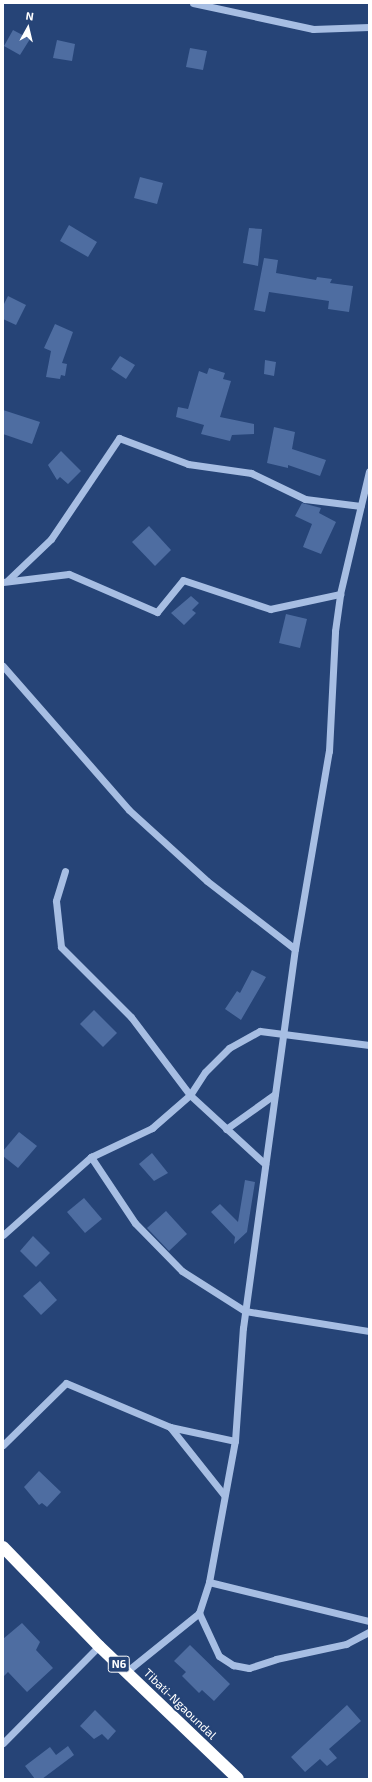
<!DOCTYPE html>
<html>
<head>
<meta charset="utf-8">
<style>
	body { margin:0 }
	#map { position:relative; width:372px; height:1782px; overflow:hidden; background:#264477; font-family:"Exo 2",sans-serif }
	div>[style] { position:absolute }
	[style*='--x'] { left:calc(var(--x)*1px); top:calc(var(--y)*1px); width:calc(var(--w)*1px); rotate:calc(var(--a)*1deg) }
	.building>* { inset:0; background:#4e6da1 }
	.minor>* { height:7px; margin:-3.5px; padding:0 3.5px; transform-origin:3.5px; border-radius:3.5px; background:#a7bee3 }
	.highway>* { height:12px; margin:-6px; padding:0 6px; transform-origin:6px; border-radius:6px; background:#fff }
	span { translate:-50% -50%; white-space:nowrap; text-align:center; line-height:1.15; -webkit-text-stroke:4px #264477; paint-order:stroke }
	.shield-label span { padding:1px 3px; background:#264477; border:1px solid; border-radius:3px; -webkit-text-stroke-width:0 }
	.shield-label { font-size:11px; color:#fff; font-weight:700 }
	.street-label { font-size:12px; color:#fff }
	.frame { position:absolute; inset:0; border:4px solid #fff; pointer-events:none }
	.north { position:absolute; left:8px; top:8px; width:40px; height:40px; -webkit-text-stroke:3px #264477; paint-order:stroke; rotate:8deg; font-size:11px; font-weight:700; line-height:16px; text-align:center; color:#fff }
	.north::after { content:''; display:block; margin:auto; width:14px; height:18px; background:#fff; clip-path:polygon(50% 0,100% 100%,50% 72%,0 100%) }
</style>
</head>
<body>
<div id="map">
	<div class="building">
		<i style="clip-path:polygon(13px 30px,30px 39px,20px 55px,4px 46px)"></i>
		<i style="clip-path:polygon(57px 40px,75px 44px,72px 61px,53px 58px)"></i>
		<i style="clip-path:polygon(190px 48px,207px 51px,203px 70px,186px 67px)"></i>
		<i style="clip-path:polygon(140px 177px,163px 183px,157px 204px,134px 198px)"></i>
		<i style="clip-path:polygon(69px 225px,97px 242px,88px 257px,60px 241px)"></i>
		<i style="clip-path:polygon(249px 228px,262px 229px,258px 266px,243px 263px)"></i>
		<i style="clip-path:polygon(264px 258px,278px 260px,276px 273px,316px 280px,317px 277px,332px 279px,330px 283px,353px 286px,349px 312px,328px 309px,329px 301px,269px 292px,265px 312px,254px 310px)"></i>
		<i style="clip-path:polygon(8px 296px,26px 305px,16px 325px,3px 319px,3px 306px)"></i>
		<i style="clip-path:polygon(55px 324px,73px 332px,62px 363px,67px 364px,65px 376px,61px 375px,60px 379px,46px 377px,51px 351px,44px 348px)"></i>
		<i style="clip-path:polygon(120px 356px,135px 365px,126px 379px,111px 369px)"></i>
		<i style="clip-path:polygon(265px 360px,276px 362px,274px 376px,264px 374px)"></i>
		<i style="clip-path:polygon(209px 368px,225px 373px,223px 379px,231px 381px,220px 417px,254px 424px,254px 434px,232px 435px,230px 441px,201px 434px,204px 425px,176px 417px,178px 407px,188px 409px,199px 371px,207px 374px)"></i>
		<i style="clip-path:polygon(3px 410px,40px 422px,32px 444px,3px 434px)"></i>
		<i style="clip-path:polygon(274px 427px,295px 432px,292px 449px,326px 460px,320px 476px,288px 465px,288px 468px,267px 463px)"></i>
		<i style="clip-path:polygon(61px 451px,81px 471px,68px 484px,60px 477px,57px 480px,48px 465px)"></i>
		<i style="clip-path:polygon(302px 503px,321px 508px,319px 513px,336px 522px,321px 554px,303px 547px,312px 524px,295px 516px)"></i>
		<i style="clip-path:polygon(149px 526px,171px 550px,155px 566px,132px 542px)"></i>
		<i style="clip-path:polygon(191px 596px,199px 603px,192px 610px,196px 613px,184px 625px,171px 613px)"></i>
		<i style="clip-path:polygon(286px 614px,307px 619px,300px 648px,279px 643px)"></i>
		<i style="clip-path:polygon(252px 970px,266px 977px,241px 1020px,225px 1009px,237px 991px,240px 993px)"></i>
		<i style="clip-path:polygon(94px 1010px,117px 1033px,103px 1047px,80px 1024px)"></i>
		<i style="clip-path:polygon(19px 1132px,37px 1146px,18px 1168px,3px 1156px,3px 1151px)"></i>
		<i style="clip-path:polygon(152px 1153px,168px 1173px,154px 1181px,139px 1164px)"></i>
		<i style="clip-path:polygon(245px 1180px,255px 1182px,247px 1232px,234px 1244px,235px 1237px,211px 1212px,220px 1204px,238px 1222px)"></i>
		<i style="clip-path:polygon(84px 1198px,102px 1219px,85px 1233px,67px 1212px)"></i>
		<i style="clip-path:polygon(166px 1211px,187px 1234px,169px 1251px,147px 1228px)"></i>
		<i style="clip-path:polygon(33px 1236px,50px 1253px,36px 1267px,20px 1251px)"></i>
		<i style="clip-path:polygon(40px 1281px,57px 1300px,41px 1315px,23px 1296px)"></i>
		<i style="clip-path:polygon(39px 1471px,61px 1492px,47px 1507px,42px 1503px,39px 1505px,24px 1487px)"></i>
		<i style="clip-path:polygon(22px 1623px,40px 1642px,36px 1650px,53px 1668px,27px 1692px,8px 1672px,3px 1677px,3px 1639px)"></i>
		<i style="clip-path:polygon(190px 1645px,230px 1684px,214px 1701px,202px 1690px,199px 1693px,182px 1676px,186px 1672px,174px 1661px)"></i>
		<i style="clip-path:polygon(347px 1705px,361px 1721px,329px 1749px,337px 1758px,327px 1766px,320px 1759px,305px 1772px,291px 1757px)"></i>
		<i style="clip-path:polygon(95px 1710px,116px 1731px,108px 1740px,102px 1734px,94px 1739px,80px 1726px)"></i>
		<i style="clip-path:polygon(68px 1746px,74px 1755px,42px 1779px,35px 1779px,25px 1766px,50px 1747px,56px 1755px)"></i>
	</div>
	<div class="minor">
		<i style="--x:193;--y:3;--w:123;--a:12.2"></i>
		<i style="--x:313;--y:29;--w:56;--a:-2"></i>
		<i style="--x:8;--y:580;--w:59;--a:-43.6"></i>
		<i style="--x:51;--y:539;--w:122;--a:-56"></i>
		<i style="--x:119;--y:438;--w:74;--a:20.6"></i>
		<i style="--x:188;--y:464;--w:64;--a:8.1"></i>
		<i style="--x:251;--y:473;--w:60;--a:25.7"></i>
		<i style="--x:305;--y:499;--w:56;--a:7.1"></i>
		<i style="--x:3;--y:582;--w:66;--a:-6.9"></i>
		<i style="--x:69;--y:574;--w:96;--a:23.4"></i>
		<i style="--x:157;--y:612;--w:41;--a:-50.9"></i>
		<i style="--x:183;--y:580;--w:92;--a:18.4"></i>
		<i style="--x:270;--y:609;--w:72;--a:-12.1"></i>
		<i style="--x:3;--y:666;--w:191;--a:48.8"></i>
		<i style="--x:129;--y:810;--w:105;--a:42.3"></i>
		<i style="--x:207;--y:881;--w:111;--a:37.7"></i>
		<i style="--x:65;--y:871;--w:31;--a:107"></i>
		<i style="--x:56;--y:901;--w:46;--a:83.8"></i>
		<i style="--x:61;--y:947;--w:99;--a:45"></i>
		<i style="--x:131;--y:1017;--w:98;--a:52.9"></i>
		<i style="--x:190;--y:1095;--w:102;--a:42.6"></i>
		<i style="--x:226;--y:1129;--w:60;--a:-35.5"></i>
		<i style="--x:91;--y:1157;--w:79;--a:56.3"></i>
		<i style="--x:135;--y:1223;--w:67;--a:45.6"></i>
		<i style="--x:182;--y:1271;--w:75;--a:32.4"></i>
		<i style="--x:245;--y:1311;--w:126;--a:9.2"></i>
		<i style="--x:3;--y:1235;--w:118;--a:-41.6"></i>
		<i style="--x:91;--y:1157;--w:68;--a:-25.4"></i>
		<i style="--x:152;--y:1128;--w:50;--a:-41"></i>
		<i style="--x:190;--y:1095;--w:27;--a:-57"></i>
		<i style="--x:205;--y:1072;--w:34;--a:-45"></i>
		<i style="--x:229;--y:1048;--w:35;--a:-29"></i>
		<i style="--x:260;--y:1031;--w:110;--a:7.3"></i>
		<i style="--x:170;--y:1427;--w:87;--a:51.5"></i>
		<i style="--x:3;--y:1445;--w:88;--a:-44.5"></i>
		<i style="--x:66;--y:1383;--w:113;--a:22.9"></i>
		<i style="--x:170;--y:1427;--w:66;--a:12.2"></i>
		<i style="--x:209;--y:1582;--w:165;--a:13.7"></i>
		<i style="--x:199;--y:1613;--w:47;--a:65.1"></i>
		<i style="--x:219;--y:1656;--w:17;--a:33"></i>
		<i style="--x:233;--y:1665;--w:16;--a:11"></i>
		<i style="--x:249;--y:1668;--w:28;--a:-18"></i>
		<i style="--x:276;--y:1659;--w:72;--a:-12.1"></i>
		<i style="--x:346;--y:1644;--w:26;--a:-28"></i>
		<i style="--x:126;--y:1672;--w:94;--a:-38.9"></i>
		<i style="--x:199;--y:1613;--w:33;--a:-72"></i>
		<i style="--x:209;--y:1582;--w:143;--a:-79.6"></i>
		<i style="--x:235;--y:1441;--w:113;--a:-86"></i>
		<i style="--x:243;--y:1328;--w:383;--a:-82.2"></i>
		<i style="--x:295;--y:949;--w:201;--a:-80.3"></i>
		<i style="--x:329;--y:751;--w:120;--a:-87.1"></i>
		<i style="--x:335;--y:631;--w:37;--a:-82"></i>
		<i style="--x:340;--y:594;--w:126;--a:-76.7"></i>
		<i style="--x:3;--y:1743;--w:136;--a:-45.3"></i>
	</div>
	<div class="highway">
		<i style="--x:3;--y:1547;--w:138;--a:45.9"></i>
		<i style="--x:99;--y:1646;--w:192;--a:43.7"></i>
	</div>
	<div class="shield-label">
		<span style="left:119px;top:1664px">N6</span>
	</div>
	<div class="street-label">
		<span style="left:180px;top:1704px;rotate:44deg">Tibati-Ngaoundal</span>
	</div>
	<div class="frame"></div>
	<div class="north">N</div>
</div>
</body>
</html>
